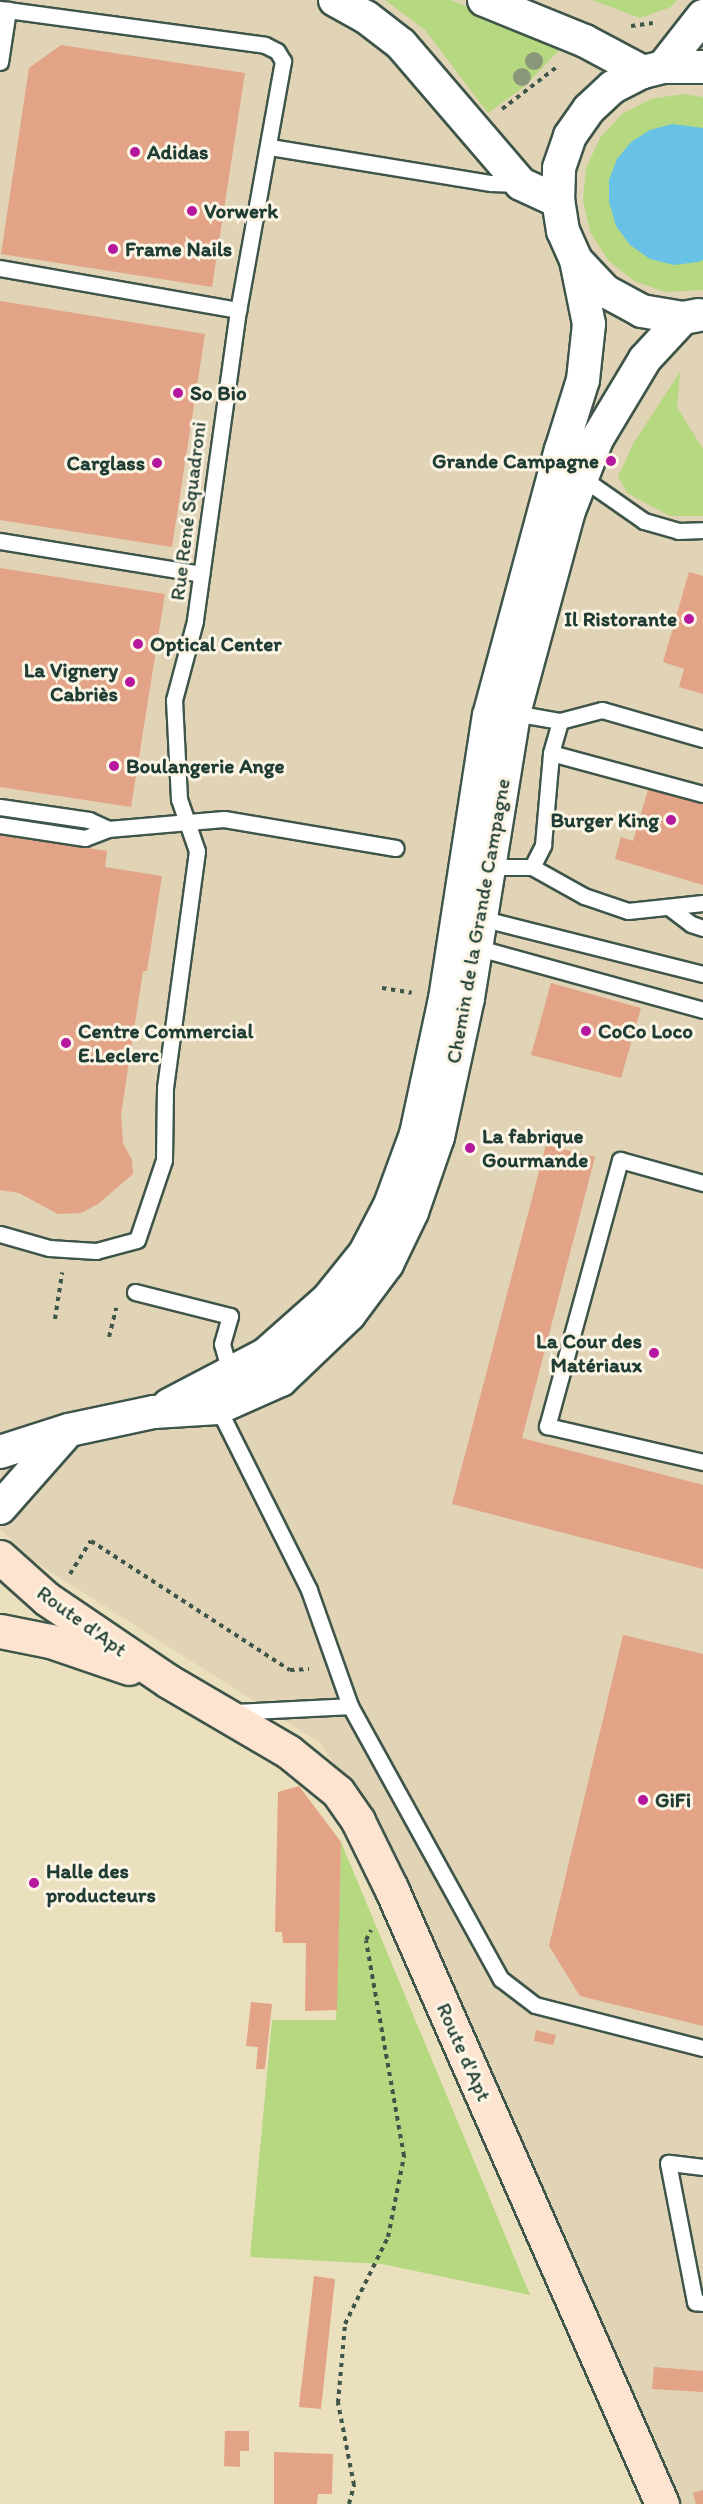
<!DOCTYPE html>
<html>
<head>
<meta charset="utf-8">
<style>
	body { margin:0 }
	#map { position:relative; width:703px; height:2504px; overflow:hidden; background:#ebe0bd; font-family:Itim,sans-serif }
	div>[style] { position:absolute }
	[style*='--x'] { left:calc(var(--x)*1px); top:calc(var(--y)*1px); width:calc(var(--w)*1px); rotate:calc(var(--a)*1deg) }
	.built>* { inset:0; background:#e1d3b5 }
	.green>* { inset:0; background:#b5d880 }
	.water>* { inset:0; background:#67c2e5 }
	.building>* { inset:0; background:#e3a386 }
	.path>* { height:4px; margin-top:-2px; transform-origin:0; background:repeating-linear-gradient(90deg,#3e5549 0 4.5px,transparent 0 9px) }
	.roads { filter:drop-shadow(2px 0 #3e5549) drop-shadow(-2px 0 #3e5549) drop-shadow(0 2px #3e5549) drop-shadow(0 -2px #3e5549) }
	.service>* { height:15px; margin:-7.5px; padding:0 7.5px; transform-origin:7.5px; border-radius:7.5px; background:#fff }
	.minor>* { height:32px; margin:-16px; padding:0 16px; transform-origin:16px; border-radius:16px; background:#fff }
	.secondary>* { height:33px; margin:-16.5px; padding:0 16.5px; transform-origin:16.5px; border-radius:16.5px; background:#fde4d1 }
	.trees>* { width:18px; height:18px; margin:-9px; border-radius:50%; background:#8b977a }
	.dots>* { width:16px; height:16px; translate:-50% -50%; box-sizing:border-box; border:3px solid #fcf5e5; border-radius:50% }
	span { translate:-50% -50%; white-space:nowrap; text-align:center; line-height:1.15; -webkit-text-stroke:6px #fcf5e5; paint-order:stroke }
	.poi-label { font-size:21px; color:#1f3d34; font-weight:700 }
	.left { translate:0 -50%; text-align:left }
	.right { translate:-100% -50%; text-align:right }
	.street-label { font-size:21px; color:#1f3d34 }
</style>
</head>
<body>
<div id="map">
	<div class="built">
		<i style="clip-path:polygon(0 0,703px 0,703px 2504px,682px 2504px,385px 1842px,320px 1743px,32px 1560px,0 1529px)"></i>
	</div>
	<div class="green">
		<i style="clip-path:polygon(385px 0,451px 0,564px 45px,525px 86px,488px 113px,425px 30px)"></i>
		<i style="clip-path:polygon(592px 0,677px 0,671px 7px,640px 18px)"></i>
		<i style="clip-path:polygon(683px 94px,703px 97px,703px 290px,665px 292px,634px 281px,608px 260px,590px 232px,583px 200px,586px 168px,600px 138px,622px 114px,651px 99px)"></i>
		<i style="clip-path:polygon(680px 372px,677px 407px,703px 449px,703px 516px,670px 516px,627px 493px,618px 477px,633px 444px)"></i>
		<i style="clip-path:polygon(341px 1842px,530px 2295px,382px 2264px,250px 2257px,272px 2020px,336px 2020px)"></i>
	</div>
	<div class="water">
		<i style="clip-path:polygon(672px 124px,703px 128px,703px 260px,698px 262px,674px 265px,650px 259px,630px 245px,616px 226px,609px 202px,609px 180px,617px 159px,631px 142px,650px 130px)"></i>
	</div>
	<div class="building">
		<i style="clip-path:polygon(61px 45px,245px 73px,212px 287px,1px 254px,29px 68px)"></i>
		<i style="clip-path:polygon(0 301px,205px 334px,172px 547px,0 520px)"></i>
		<i style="clip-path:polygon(0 568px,165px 594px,131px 807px,0 787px)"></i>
		<i style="clip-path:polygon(689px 572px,703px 576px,703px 694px,679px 687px,684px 669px,663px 662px)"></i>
		<i style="clip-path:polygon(649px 786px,703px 802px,703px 885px,615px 859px,621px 837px,633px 841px)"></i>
		<i style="clip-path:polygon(0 834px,107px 851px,105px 867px,162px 876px,147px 971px,143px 971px,121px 1115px,123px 1143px,132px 1160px,133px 1174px,98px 1204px,81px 1213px,58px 1214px,19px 1193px,0 1190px)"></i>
		<i style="clip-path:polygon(551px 983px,641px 1008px,621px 1078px,531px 1055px)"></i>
		<i style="clip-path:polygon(546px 1145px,595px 1157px,522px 1438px,703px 1485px,703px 1569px,452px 1504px)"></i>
		<i style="clip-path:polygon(623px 1635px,703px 1654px,703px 2026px,580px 1996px,549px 1946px)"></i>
		<i style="clip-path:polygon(299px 1786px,341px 1842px,337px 2010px,305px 2011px,306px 1943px,283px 1943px,282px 1932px,275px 1932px,278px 1792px)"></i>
		<i style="clip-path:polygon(251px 2002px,272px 2004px,265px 2069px,256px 2069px,258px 2047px,246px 2046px)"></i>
		<i style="clip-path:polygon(536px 2030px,556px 2035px,553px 2045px,534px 2041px)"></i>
		<i style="clip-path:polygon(314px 2276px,335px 2279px,321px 2409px,299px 2407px)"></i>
		<i style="clip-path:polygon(654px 2367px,703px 2371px,703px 2392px,652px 2389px)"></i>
		<i style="clip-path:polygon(225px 2431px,249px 2431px,249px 2451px,240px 2451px,240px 2467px,224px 2466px)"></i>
		<i style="clip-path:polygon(274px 2452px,333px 2454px,332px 2494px,318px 2494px,317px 2504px,274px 2504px)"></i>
		<i style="clip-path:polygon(703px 2490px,703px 2504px,696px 2504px,693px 2493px)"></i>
	</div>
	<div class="path">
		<i style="--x:631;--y:26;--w:22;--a:-8"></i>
		<i style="--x:502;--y:109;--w:71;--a:-37.5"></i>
		<i style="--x:382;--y:988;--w:30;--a:9"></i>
		<i style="--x:55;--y:1319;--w:47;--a:-81.3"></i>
		<i style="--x:109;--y:1337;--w:30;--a:-76"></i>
		<i style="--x:70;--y:1574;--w:39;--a:-58"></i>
		<i style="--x:91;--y:1541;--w:237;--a:33"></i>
		<i style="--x:290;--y:1670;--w:19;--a:-3"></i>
		<i style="--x:349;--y:2504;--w:20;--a:-75"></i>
		<i style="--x:354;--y:2485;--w:84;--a:-101"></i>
		<i style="--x:338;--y:2403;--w:79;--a:-84.9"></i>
		<i style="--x:345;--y:2324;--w:97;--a:-63.7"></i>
		<i style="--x:388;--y:2237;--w:83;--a:-78.8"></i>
		<i style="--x:404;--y:2156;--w:219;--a:-100"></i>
		<i style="--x:366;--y:1940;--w:11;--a:-63"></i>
	</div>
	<div class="roads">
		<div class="service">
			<i style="--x:0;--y:9;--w:267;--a:7.7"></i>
			<i style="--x:265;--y:45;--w:13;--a:27"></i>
			<i style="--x:277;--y:51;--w:12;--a:59"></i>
			<i style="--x:283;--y:61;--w:253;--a:100.2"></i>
			<i style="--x:238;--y:310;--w:314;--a:97.9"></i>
			<i style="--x:195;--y:621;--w:82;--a:104.9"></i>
			<i style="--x:174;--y:700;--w:99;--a:87.1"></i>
			<i style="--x:179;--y:799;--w:55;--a:70.9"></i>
			<i style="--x:197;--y:851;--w:239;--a:97.7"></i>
			<i style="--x:165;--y:1088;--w:72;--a:90.8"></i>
			<i style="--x:164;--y:1160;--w:84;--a:108.6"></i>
			<i style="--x:137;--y:1240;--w:42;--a:165"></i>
			<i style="--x:96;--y:1251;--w:47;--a:-176.3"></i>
			<i style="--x:49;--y:1248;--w:51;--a:-164.1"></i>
			<i style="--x:0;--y:62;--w:53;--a:-81.3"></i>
			<i style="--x:270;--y:147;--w:224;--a:9.3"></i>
			<i style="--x:491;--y:183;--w:28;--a:2"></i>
			<i style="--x:0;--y:268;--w:242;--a:10"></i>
			<i style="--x:581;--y:477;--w:77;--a:34.9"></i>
			<i style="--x:644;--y:521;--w:35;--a:16"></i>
			<i style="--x:678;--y:531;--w:25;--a:-2"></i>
			<i style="--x:0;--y:541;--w:204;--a:9.3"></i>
			<i style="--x:514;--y:713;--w:47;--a:9.9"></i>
			<i style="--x:560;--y:721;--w:43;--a:-14.7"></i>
			<i style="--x:602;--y:710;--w:105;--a:16"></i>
			<i style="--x:551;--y:753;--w:157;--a:15.1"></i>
			<i style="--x:0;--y:807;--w:90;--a:8.3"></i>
			<i style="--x:89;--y:820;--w:21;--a:25"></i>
			<i style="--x:0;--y:825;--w:86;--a:8.7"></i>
			<i style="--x:85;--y:838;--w:25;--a:-21"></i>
			<i style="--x:108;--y:829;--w:116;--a:-4.9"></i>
			<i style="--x:224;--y:819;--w:174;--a:9.6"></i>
			<i style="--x:485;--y:867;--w:47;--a:0"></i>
			<i style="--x:532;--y:867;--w:60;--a:29.1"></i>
			<i style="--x:584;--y:896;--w:46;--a:18.8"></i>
			<i style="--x:628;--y:911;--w:75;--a:-6.1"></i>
			<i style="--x:532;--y:867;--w:25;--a:-63"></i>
			<i style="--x:543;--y:845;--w:92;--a:-85"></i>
			<i style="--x:551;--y:753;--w:33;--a:-74"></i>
			<i style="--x:670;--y:908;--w:26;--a:37"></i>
			<i style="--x:691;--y:924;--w:13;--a:18"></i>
			<i style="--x:480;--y:918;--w:230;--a:14.1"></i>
			<i style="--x:475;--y:947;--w:237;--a:15.4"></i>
			<i style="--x:703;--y:1183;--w:86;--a:-164.5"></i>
			<i style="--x:620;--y:1160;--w:276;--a:105.3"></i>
			<i style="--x:547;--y:1426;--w:160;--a:13"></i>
			<i style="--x:135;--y:1292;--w:98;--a:14.2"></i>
			<i style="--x:230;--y:1316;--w:29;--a:106"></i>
			<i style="--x:222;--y:1344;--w:32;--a:74"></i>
			<i style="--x:218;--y:1408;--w:203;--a:63.4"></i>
			<i style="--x:309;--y:1590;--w:123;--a:70.5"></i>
			<i style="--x:350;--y:1706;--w:312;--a:61.1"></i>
			<i style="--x:501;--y:1979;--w:43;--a:37.4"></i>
			<i style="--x:535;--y:2005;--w:173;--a:14.4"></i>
			<i style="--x:233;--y:1712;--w:117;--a:-2.9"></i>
			<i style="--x:703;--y:2167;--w:35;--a:-173"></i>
			<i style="--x:668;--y:2163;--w:142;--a:79"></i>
			<i style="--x:695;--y:2302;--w:8;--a:7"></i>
		</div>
		<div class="minor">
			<i style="--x:335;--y:0;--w:35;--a:29"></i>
			<i style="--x:366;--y:17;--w:44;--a:37.6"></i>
			<i style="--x:401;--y:44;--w:184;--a:49.4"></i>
			<i style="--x:521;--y:184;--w:41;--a:24.7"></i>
			<i style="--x:484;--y:0;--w:109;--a:22.1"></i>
			<i style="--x:585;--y:41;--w:66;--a:28.1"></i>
			<i style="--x:663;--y:67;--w:65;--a:-51.9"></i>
			<i style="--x:699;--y:315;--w:16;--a:169"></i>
			<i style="--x:683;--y:318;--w:42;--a:-170.3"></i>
			<i style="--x:642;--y:311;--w:42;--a:-151.6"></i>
			<i style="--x:605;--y:291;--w:42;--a:-133.1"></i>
			<i style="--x:576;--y:260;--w:32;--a:-114"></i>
			<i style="--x:563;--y:231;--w:30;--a:-99"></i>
			<i style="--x:558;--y:201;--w:33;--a:-88"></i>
			<i style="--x:559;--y:168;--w:34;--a:-71"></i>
			<i style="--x:570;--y:136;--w:33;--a:-55"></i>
			<i style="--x:589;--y:109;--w:33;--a:-43"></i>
			<i style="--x:613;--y:87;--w:34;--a:-27"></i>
			<i style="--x:643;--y:72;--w:21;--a:-14"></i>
			<i style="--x:663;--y:67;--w:40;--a:0"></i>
			<i style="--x:169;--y:1405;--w:110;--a:-27.7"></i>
			<i style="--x:266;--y:1354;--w:83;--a:-41.6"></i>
			<i style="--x:328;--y:1299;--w:59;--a:-51.2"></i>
			<i style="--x:365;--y:1253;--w:54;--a:-62.5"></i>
			<i style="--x:390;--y:1205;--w:76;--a:-69.9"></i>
			<i style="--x:416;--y:1134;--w:138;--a:-77.9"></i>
			<i style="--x:445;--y:999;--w:286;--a:-81.2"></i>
			<i style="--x:489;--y:716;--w:276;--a:-74.9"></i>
			<i style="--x:561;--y:450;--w:73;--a:-72.6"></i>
			<i style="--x:583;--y:380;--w:56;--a:-83.9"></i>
			<i style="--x:589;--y:324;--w:65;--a:-101.5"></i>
			<i style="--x:0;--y:1452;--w:72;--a:-17.7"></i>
			<i style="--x:69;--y:1430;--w:87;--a:-12"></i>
			<i style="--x:154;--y:1412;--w:64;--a:-3.6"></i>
			<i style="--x:218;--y:1408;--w:69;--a:-24"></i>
			<i style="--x:281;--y:1380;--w:94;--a:-43.7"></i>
			<i style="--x:349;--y:1315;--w:64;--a:-53.3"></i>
			<i style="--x:387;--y:1264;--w:58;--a:-64.3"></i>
			<i style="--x:412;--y:1212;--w:79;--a:-70.9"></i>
			<i style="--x:438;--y:1137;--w:142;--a:-77.8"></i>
			<i style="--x:468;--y:998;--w:289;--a:-80.8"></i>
			<i style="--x:514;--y:713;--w:209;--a:-74.8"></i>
			<i style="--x:569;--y:511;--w:77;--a:-68.7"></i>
			<i style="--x:597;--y:439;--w:93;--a:-59"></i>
			<i style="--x:645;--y:359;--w:56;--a:-47.2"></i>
			<i style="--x:0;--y:1508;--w:101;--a:-48.6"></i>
		</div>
		<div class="secondary">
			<i style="--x:0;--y:1557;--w:63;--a:41.8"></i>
			<i style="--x:47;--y:1599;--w:146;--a:34.1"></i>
			<i style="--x:168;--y:1681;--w:140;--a:30.4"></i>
			<i style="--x:289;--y:1752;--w:63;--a:39.2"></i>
			<i style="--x:338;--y:1792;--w:35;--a:55"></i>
			<i style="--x:358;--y:1821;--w:75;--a:63.8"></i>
			<i style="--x:391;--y:1888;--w:673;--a:66.25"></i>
			<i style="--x:0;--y:1631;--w:51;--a:11.3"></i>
			<i style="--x:50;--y:1641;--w:83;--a:18.9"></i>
		</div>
	</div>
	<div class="trees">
		<i style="left:534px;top:61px"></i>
		<i style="left:522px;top:77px"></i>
	</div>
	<div class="dots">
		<i style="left:135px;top:152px;background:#b5179e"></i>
		<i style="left:192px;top:211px;background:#b5179e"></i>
		<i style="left:113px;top:249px;background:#b5179e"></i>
		<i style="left:178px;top:393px;background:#b5179e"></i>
		<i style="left:611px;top:461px;background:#b5179e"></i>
		<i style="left:157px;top:463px;background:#b5179e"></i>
		<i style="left:689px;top:619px;background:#b5179e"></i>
		<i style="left:138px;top:644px;background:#b5179e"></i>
		<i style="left:130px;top:682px;background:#b5179e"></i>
		<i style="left:114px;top:766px;background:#b5179e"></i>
		<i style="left:671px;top:820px;background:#b5179e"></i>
		<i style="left:586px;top:1031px;background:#b5179e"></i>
		<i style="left:66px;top:1043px;background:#b5179e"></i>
		<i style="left:470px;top:1148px;background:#b5179e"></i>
		<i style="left:654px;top:1353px;background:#b5179e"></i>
		<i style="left:643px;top:1800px;background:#b5179e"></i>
		<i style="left:34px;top:1883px;background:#b5179e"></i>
	</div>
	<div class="poi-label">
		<span class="left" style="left:147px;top:152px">Adidas</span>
		<span class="left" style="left:204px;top:211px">Vorwerk</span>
		<span class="left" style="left:125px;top:249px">Frame Nails</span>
		<span class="left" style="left:190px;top:393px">So Bio</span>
		<span class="right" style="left:599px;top:461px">Grande Campagne</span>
		<span class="right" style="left:145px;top:463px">Carglass</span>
		<span class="right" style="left:677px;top:619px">Il Ristorante</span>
		<span class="left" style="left:150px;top:644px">Optical Center</span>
		<span class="right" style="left:118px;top:682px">La Vignery<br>Cabriès</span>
		<span class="left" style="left:126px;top:766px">Boulangerie Ange</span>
		<span class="right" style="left:659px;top:820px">Burger King</span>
		<span class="left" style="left:78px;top:1043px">Centre Commercial<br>E.Leclerc</span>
		<span class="left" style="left:598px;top:1031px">CoCo Loco</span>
		<span class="left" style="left:482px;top:1148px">La fabrique<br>Gourmande</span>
		<span class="right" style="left:642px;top:1353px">La Cour des<br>Matériaux</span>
		<span class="left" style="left:655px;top:1800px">GiFi</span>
		<span class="left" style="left:46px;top:1883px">Halle des<br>producteurs</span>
	</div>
	<div class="street-label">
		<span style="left:188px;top:511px;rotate:-83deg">Rue René Squadroni</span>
		<span style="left:478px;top:921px;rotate:-80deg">Chemin de la Grande Campagne</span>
		<span style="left:82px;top:1621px;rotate:36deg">Route d'Apt</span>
		<span style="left:464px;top:2052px;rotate:66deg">Route d'Apt</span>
	</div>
</div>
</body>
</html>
